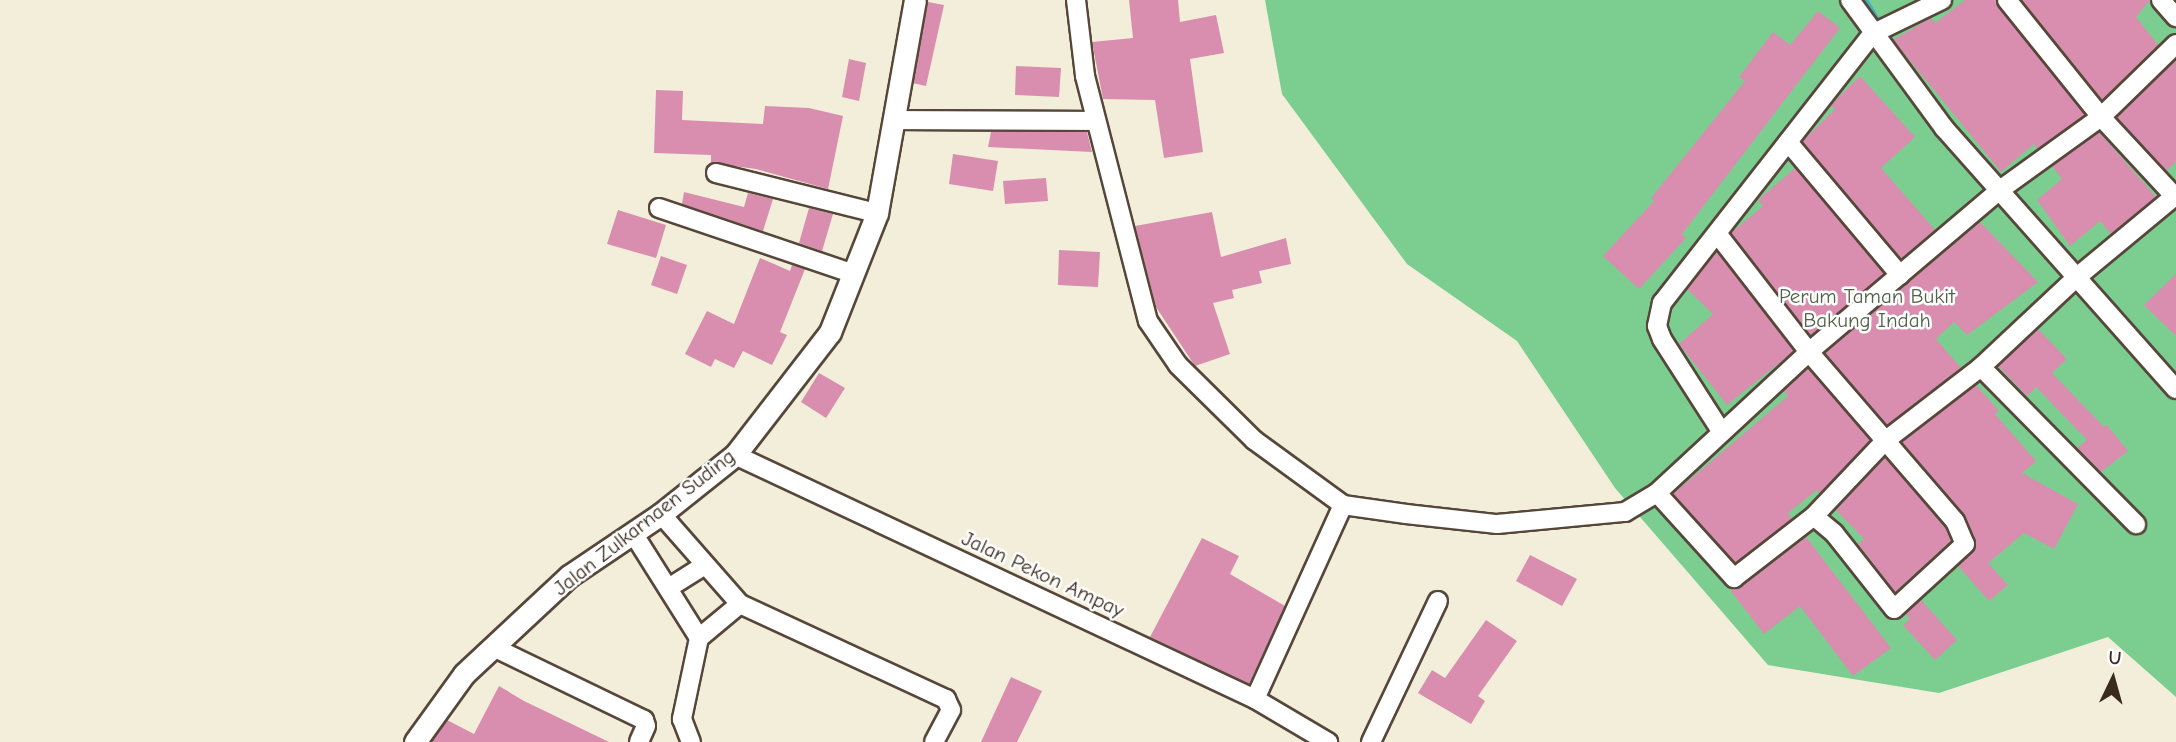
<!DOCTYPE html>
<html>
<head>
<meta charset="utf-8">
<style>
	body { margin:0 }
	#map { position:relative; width:2176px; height:742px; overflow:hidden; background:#f2eeda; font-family:"Comic Neue",sans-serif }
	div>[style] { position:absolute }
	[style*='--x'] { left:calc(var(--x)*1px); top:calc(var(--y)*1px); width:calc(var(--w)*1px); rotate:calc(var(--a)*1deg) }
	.green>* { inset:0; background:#7bce90 }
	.stream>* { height:6px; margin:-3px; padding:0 3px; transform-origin:3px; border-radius:3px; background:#43afc1 }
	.building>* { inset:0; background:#d98eaf }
	.roads { filter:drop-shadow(2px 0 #56473a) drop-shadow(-2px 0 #56473a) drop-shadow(0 2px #56473a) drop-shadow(0 -2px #56473a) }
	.minor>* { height:18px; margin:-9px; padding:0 9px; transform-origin:9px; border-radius:9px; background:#fff }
	.tertiary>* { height:21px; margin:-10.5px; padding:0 10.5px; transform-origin:10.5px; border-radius:10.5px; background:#fff }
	span { translate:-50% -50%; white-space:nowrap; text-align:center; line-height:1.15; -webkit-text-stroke:5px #fff; paint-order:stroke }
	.park-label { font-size:21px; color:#516346 }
	.street-label { font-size:21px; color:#3b2a1e }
	.north { position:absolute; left:2078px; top:644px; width:70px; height:70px; -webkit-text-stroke:5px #fff; paint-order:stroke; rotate:5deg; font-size:19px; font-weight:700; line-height:28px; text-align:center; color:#3b2a1e }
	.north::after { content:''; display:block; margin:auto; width:24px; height:32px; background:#3b2a1e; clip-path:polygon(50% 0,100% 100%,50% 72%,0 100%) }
</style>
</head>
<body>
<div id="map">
	<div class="green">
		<i style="clip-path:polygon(1265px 0,2176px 0,2176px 697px,2108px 637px,1939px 693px,1768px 665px,1615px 488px,1517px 341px,1407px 264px,1282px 94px)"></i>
	</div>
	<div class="stream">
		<i style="--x:1865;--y:0;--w:33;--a:59"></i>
	</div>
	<div class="building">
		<i style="clip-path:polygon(1129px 0,1178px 0,1180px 22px,1216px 15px,1224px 53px,1190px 59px,1203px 152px,1164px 158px,1155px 100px,1103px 99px,1092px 42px,1133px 38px)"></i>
		<i style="clip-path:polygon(1965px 0,1996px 0,2085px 115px,2037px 149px,2034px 144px,2001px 172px,1893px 40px,1931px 18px,1935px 23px)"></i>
		<i style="clip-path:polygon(2022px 0,2150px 0,2136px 17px,2158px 45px,2102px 100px)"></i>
		<i style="clip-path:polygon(928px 2px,944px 5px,926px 86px,913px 83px)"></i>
		<i style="clip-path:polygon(1818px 11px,1840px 28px,1682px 234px,1686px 238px,1639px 289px,1603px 256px,1654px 201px,1651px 198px,1745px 81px,1739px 77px,1773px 32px,1790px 45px)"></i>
		<i style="clip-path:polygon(849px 59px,866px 63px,859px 101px,842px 97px)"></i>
		<i style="clip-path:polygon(2176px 60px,2176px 162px,2166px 171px,2117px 117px)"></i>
		<i style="clip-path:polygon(1016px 66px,1061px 68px,1059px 97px,1015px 95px)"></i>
		<i style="clip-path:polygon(1860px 76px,1915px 137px,1881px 168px,1935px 230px,1901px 259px,1802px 142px,1835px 109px,1831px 105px)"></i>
		<i style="clip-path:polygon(656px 90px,683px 91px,682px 120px,763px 124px,765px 106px,809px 108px,843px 116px,828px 189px,756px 169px,711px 163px,711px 155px,654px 153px)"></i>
		<i style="clip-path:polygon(991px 132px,1087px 132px,1092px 152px,988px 147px)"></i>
		<i style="clip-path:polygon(2099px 132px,2156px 197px,2111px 234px,2100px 221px,2070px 246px,2037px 200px,2062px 179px,2052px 166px)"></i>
		<i style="clip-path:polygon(953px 154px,998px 161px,993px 191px,949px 184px)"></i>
		<i style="clip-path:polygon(1795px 168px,1884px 274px,1811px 336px,1731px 233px,1763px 206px,1758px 200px)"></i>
		<i style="clip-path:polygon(1046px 178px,1048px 201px,1005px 204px,1003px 181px)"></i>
		<i style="clip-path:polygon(684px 192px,744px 207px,748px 193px,773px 199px,763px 231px,682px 204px)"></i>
		<i style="clip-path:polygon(809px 208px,833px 214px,822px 251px,799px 243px)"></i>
		<i style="clip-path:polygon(618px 210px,666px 225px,656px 258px,607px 244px)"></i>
		<i style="clip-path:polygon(1212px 212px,1221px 257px,1286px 238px,1291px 264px,1259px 271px,1262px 283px,1232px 290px,1234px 298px,1213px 303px,1230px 354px,1195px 366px,1156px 307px,1135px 226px)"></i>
		<i style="clip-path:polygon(1980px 222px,2038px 282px,1967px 335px,1954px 322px,1936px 339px,1961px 368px,1887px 425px,1825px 353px)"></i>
		<i style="clip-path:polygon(1059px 250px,1100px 252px,1098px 287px,1058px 285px)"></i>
		<i style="clip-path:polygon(1717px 252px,1794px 351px,1727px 405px,1679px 344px,1713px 314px,1687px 289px)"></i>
		<i style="clip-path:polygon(661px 256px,687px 265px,677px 294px,651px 285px)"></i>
		<i style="clip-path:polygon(760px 258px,790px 271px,792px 265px,805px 269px,780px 332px,787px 335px,772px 365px,743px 351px,734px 368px,715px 359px,711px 367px,685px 354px,707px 311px,734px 324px)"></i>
		<i style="clip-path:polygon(2176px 274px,2176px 336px,2144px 305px)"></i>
		<i style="clip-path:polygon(2038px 329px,2067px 359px,2052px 373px,2104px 427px,2107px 425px,2128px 451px,2101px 472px,2077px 448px,2087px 440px,2036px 387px,2027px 396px,1998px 366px)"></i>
		<i style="clip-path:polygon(1808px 368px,1870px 440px,1820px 493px,1817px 490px,1788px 513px,1792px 519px,1735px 563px,1673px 494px,1788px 396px,1784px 391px)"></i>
		<i style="clip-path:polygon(819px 373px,845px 388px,826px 418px,801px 402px)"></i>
		<i style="clip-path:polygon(1976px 385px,1999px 411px,1995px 414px,2036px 461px,2022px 473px,2078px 504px,2054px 549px,2024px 533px,1988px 563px,2008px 585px,1989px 601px,1958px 566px,1976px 546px,1965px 516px,1902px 442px)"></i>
		<i style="clip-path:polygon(1885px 457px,1945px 527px,1951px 541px,1895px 592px,1858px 544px,1864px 539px,1836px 510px)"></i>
		<i style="clip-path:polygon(1806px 537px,1891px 648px,1853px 676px,1800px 606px,1764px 634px,1730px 590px,1741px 587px)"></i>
		<i style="clip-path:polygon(1202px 538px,1239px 556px,1230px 574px,1285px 606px,1249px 684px,1150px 637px)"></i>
		<i style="clip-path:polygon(1530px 555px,1577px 579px,1562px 606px,1516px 581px)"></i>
		<i style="clip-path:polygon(1921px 600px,1957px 640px,1935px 660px,1903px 625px,1910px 619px,1905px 614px)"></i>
		<i style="clip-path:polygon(1486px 620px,1517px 641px,1478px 696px,1485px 701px,1471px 724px,1418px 693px,1432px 670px,1445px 678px)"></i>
		<i style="clip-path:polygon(1011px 677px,1042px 691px,1017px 742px,981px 742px)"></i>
		<i style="clip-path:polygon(499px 686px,524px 701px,609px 742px,431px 742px,447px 720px,474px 734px)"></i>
	</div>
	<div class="roads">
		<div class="minor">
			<i style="--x:1076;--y:0;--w:77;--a:83.2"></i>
			<i style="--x:1085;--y:76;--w:253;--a:75.6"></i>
			<i style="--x:1148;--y:321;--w:53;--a:55.7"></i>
			<i style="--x:1178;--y:365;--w:107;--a:44.6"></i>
			<i style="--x:1254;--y:440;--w:110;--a:36.1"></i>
			<i style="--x:1343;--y:505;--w:64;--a:8.1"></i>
			<i style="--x:1406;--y:514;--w:92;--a:6.3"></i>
			<i style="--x:1497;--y:524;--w:129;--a:-5.4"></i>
			<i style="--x:1625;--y:512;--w:37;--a:-31"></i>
			<i style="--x:1850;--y:0;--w:159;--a:53.7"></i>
			<i style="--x:1944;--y:128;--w:349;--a:48.4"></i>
			<i style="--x:2007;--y:0;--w:150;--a:51.2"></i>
			<i style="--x:2101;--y:117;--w:110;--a:47.2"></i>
			<i style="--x:2161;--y:0;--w:23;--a:49"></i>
			<i style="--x:2176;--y:44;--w:105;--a:135.8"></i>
			<i style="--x:2101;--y:117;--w:123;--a:144.2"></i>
			<i style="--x:2001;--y:189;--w:252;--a:139.7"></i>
			<i style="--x:1809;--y:352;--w:207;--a:137.2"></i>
			<i style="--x:1657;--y:493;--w:115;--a:47.8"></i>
			<i style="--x:1734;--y:578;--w:101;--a:-37.8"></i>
			<i style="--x:1814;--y:516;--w:103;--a:-46.6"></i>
			<i style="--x:1885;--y:441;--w:121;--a:-37.6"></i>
			<i style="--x:1981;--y:367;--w:132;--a:-43.2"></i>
			<i style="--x:2077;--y:277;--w:129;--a:-39.6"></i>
			<i style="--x:896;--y:120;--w:200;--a:0.3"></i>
			<i style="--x:1788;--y:142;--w:174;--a:49.9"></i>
			<i style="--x:716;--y:173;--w:166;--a:14"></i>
			<i style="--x:659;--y:208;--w:206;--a:18.7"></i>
			<i style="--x:1719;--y:236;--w:147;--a:52.2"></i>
			<i style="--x:1809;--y:352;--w:223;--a:49.2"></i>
			<i style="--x:1955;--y:521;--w:25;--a:67"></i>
			<i style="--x:1965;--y:544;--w:96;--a:137.5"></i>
			<i style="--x:1894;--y:609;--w:97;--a:-128.3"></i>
			<i style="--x:1834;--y:533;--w:26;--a:-140"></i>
			<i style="--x:1981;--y:367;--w:221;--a:45.4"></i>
			<i style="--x:1721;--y:431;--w:109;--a:-122.7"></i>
			<i style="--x:1662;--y:339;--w:14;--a:-111"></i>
			<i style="--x:1657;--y:326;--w:24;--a:-78"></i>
			<i style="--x:1662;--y:303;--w:341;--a:-52"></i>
			<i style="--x:1872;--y:34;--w:78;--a:-25.9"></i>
			<i style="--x:735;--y:455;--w:574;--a:25.14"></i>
			<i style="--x:1255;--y:699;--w:85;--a:30.5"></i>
			<i style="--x:661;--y:514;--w:120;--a:48.7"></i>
			<i style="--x:740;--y:604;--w:227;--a:24.8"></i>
			<i style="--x:946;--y:699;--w:12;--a:66"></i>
			<i style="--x:951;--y:710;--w:36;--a:118"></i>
			<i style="--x:633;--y:533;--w:124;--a:57.8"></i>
			<i style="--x:699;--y:638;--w:83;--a:101.9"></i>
			<i style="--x:682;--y:719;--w:25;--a:69"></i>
			<i style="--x:670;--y:587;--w:41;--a:-32.2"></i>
			<i style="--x:699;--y:638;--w:53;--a:-39.7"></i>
			<i style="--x:493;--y:647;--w:168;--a:25.8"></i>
			<i style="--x:644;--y:720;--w:6;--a:72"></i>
			<i style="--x:646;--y:726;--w:17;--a:114"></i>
			<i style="--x:1255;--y:699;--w:213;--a:-65.6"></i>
			<i style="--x:1371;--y:742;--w:156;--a:-64.6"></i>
		</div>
		<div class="tertiary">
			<i style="--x:415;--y:742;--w:84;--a:-54.2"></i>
			<i style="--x:464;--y:674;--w:144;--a:-43"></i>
			<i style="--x:569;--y:576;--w:111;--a:-34"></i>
			<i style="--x:661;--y:514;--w:95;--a:-38.6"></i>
			<i style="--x:735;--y:455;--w:155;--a:-52.3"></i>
			<i style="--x:830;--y:332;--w:128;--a:-68.4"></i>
			<i style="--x:877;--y:213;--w:216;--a:-79.9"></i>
		</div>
	</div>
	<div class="park-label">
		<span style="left:1867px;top:308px">Perum Taman Bukit<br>Bakung Indah</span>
	</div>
	<div class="street-label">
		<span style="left:644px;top:522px;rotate:-38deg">Jalan Zulkarnaen Suding</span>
		<span style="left:1043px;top:574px;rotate:25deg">Jalan Pekon Ampay</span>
	</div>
	<div class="north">U</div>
</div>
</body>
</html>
